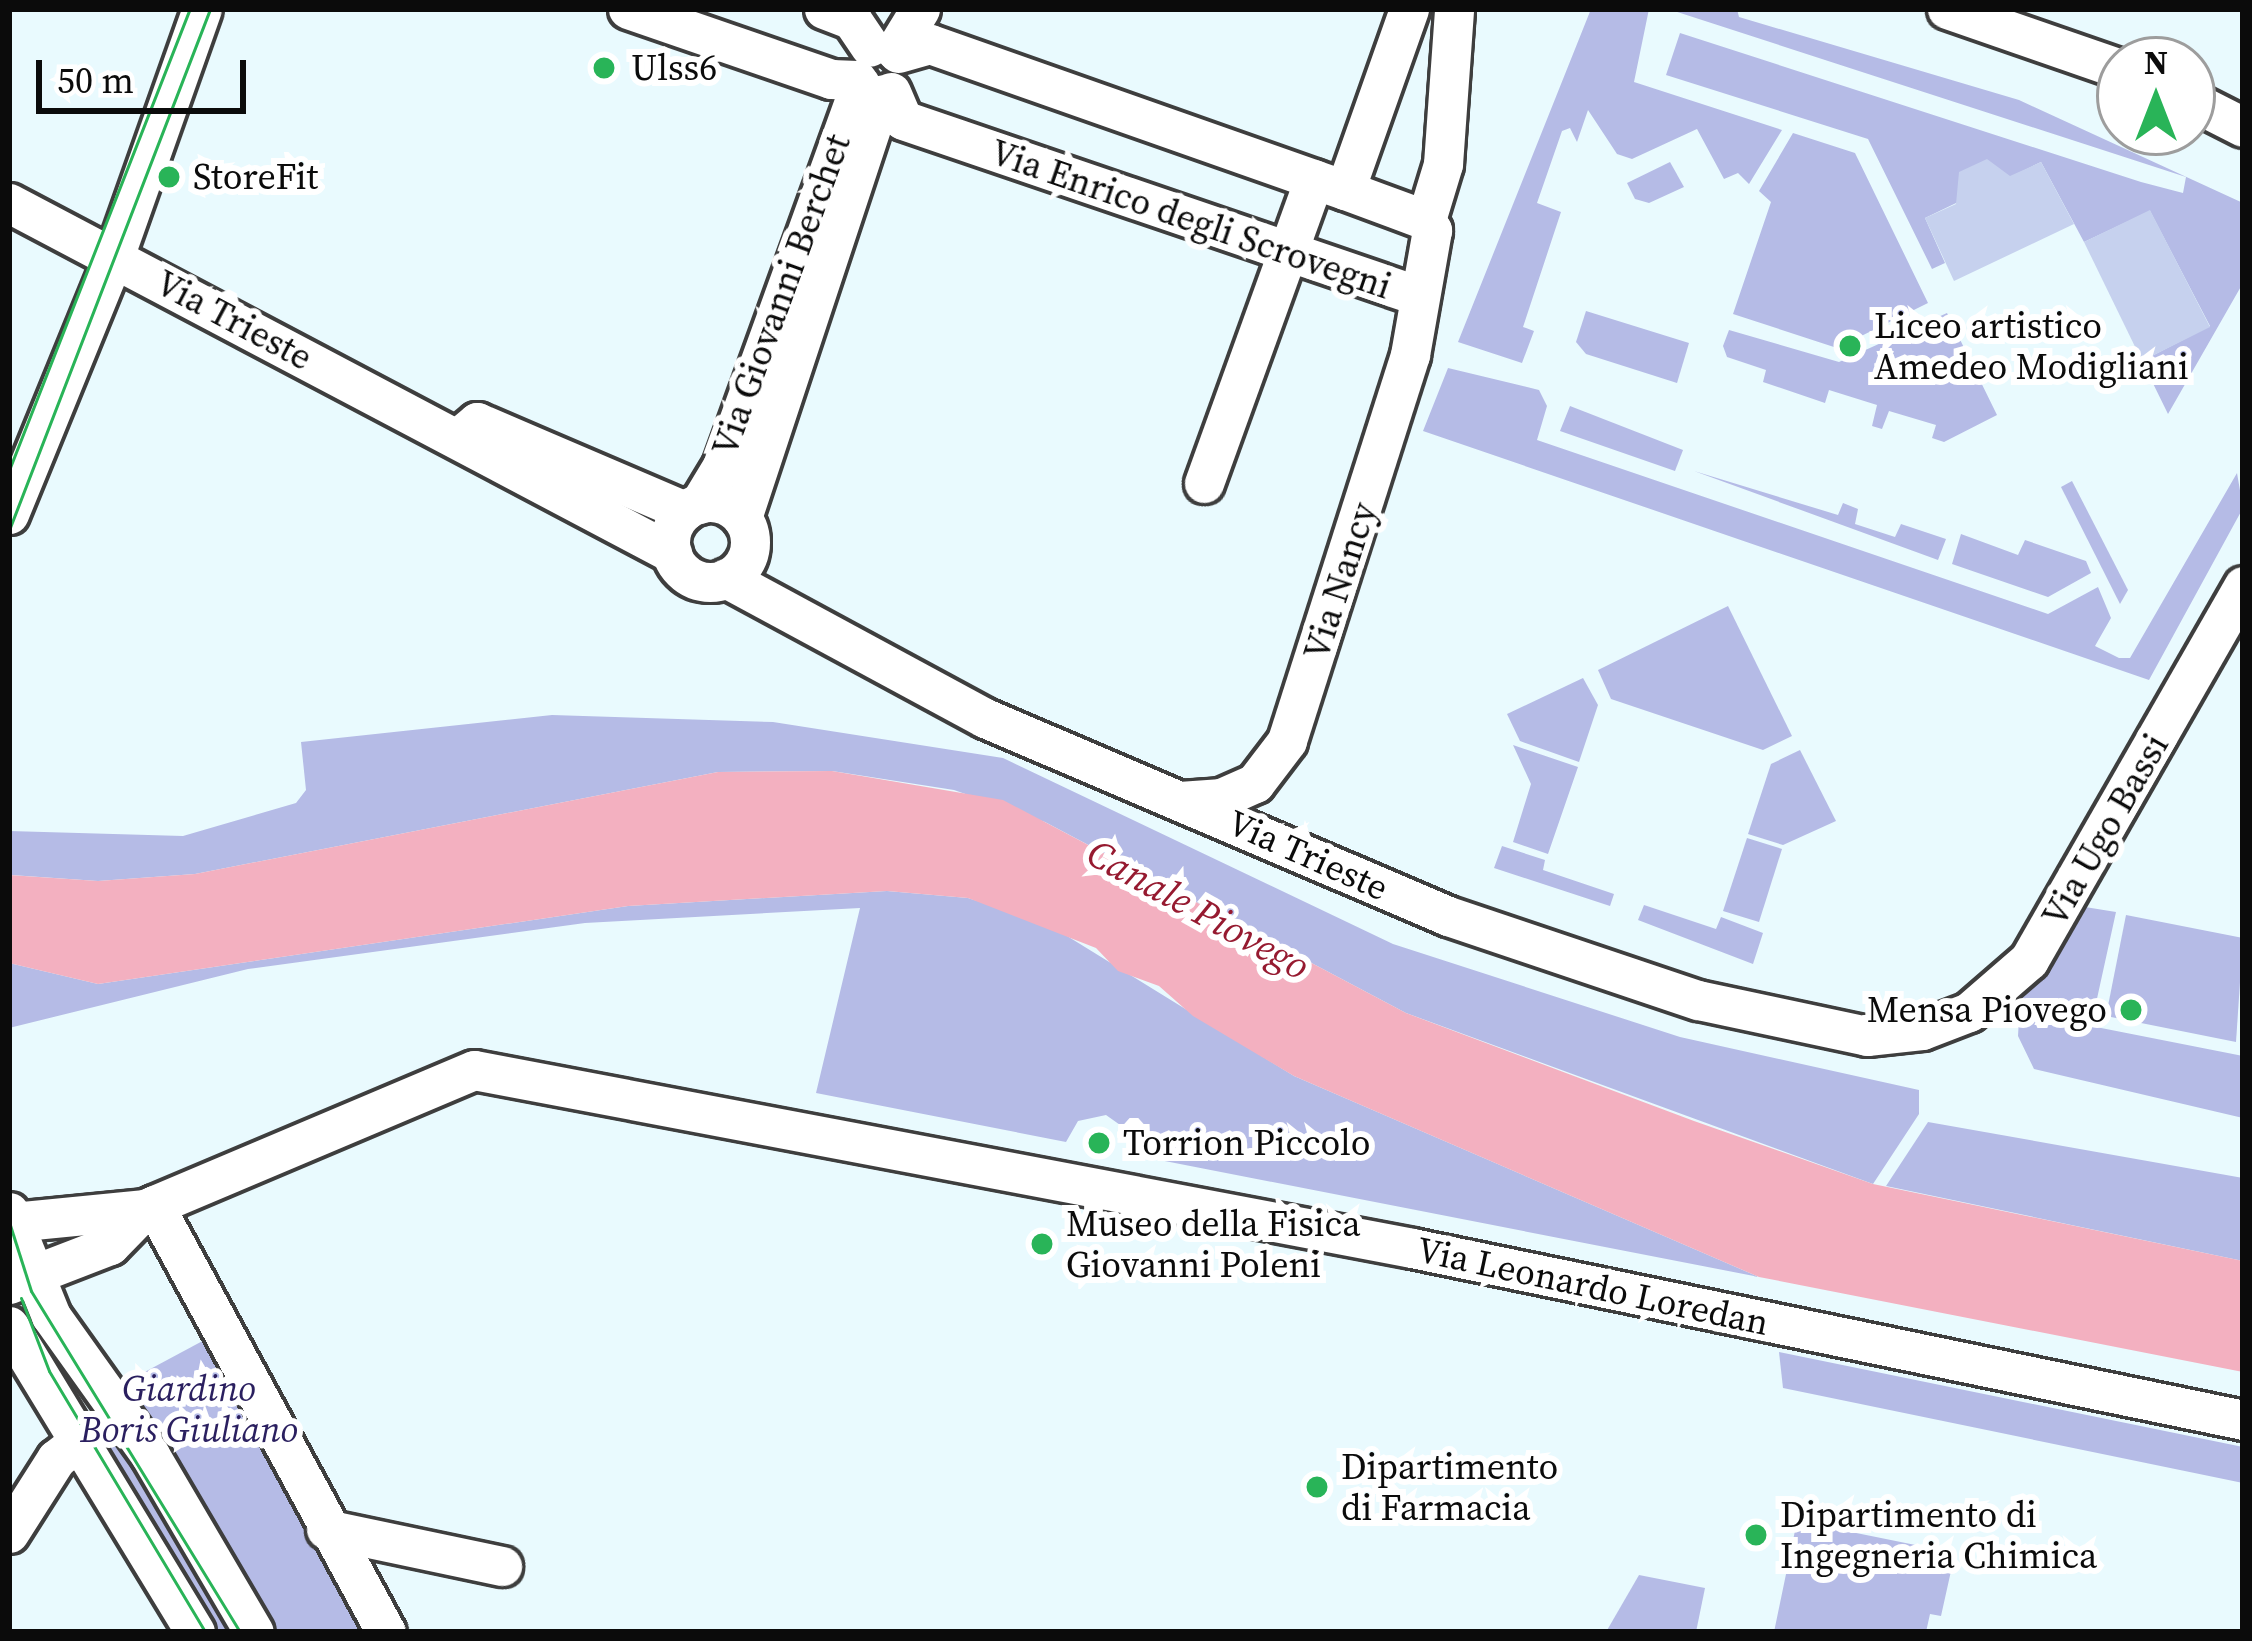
<!DOCTYPE html>
<html>
<head>
<meta charset="utf-8">
<style>
	body { margin:0 }
	#map { position:relative; width:2252px; height:1641px; overflow:hidden; background:#e9fafe; font-family:"Source Serif 4",serif }
	div>[style] { position:absolute }
	[style*='--x'] { left:calc(var(--x)*1px); top:calc(var(--y)*1px); width:calc(var(--w)*1px); rotate:calc(var(--a)*1deg) }
	.green>* { inset:0; background:#b5bbe6 }
	.pitch>* { inset:0; background:#c6d1ee }
	.water>* { inset:0; background:#f3b0c0 }
	.roads { filter:drop-shadow(3px 0 #3e3e3e) drop-shadow(-3px 0 #3e3e3e) drop-shadow(0 3px #3e3e3e) drop-shadow(0 -3px #3e3e3e) }
	.minor>* { height:39px; margin:-19.5px; padding:0 19.5px; transform-origin:19.5px; border-radius:19.5px; background:#fff }
	.minor>.ring { margin:-19.5px; padding:0; box-sizing:content-box; background:none; border:39px solid #fff; border-radius:50% }
	.tram>* { height:3px; margin:-1.5px; padding:0 1.5px; transform-origin:1.5px; border-radius:1.5px; background:#29b458 }
	.dots>* { width:33px; height:33px; translate:-50% -50%; box-sizing:border-box; border:6px solid #fff; border-radius:50% }
	span { translate:-50% -50%; white-space:nowrap; text-align:center; line-height:1.15; -webkit-text-stroke:12px #fff; paint-order:stroke }
	.poi-label { font-size:36px; color:#0b0b0b }
	.left { translate:0 -50%; text-align:left }
	.right { translate:-100% -50%; text-align:right }
	.street-label { font-size:36px; color:#0b0b0b }
	.park-label { font-size:36px; color:#2a1f5f; font-style:italic }
	.water-label { font-size:39px; color:#961a30; font-style:italic }
	.frame { position:absolute; inset:0; border:12px solid #0b0b0b; pointer-events:none }
	.north { position:absolute; left:2096px; top:36px; width:120px; height:120px; box-sizing:border-box; background:#fff; border:3px solid #9d9d9d; border-radius:50%; rotate:0deg; font-size:33px; font-weight:700; line-height:48px; text-align:center; color:#0b0b0b }
	.north::after { content:''; display:block; margin:auto; width:42px; height:54px; background:#29b458; clip-path:polygon(50% 0,100% 100%,50% 72%,0 100%) }
	.scale { position:absolute; left:36px; top:60px; width:210px; height:54px; box-sizing:border-box; border:6px solid #0b0b0b; border-top:0; padding-left:15px; font-size:36px; line-height:42px; white-space:nowrap; color:#0b0b0b; -webkit-text-stroke:9px #fff; paint-order:stroke }
</style>
</head>
<body>
<div id="map">
	<div class="green">
		<i style="clip-path:polygon(1591px 9px,1649px 9px,1634px 82px,1782px 130px,1749px 184px,1738px 173px,1724px 179px,1697px 129px,1632px 159px,1617px 154px,1588px 110px,1577px 142px,1570px 128px,1562px 131px,1537px 203px,1561px 212px,1523px 327px,1534px 331px,1522px 363px,1458px 342px)"></i>
		<i style="clip-path:polygon(1668px 9px,1737px 9px,1739px 17px,2019px 100px,2243px 203px,2243px 283px,2168px 414px,2142px 361px,2210px 326px,2150px 211px,2084px 242px,2041px 162px,1925px 218px,1945px 263px,1932px 269px,1868px 139px,1666px 75px,1680px 33px,2141px 182px,2183px 193px,2186px 177px)"></i>
		<i style="clip-path:polygon(1793px 133px,1855px 153px,1928px 303px,1837px 348px,1733px 314px,1771px 202px,1759px 191px)"></i>
		<i style="clip-path:polygon(1670px 162px,1684px 187px,1649px 203px,1635px 199px,1627px 183px)"></i>
		<i style="clip-path:polygon(1586px 311px,1689px 343px,1677px 383px,1586px 354px,1576px 342px)"></i>
		<i style="clip-path:polygon(1947px 313px,1997px 415px,1944px 442px,1932px 438px,1936px 425px,1889px 411px,1882px 429px,1872px 426px,1877px 405px,1829px 390px,1825px 403px,1763px 382px,1766px 370px,1727px 357px,1723px 346px,1729px 330px,1839px 362px)"></i>
		<i style="clip-path:polygon(1448px 368px,1539px 390px,1547px 406px,1537px 440px,2048px 614px,2098px 587px,2111px 618px,2095px 646px,2119px 658px,2130px 658px,2237px 473px,2243px 508px,2149px 680px,1423px 431px)"></i>
		<i style="clip-path:polygon(1570px 406px,1683px 450px,1675px 471px,1560px 431px)"></i>
		<i style="clip-path:polygon(1694px 471px,1838px 515px,1843px 503px,1858px 509px,1855px 524px,1895px 537px,1901px 524px,1946px 539px,1938px 560px)"></i>
		<i style="clip-path:polygon(2072px 481px,2128px 590px,2120px 604px,2061px 487px)"></i>
		<i style="clip-path:polygon(1961px 534px,2018px 555px,2025px 540px,2086px 561px,2091px 573px,2048px 597px,1952px 564px)"></i>
		<i style="clip-path:polygon(1728px 606px,1792px 736px,1763px 750px,1611px 699px,1598px 670px)"></i>
		<i style="clip-path:polygon(1583px 678px,1598px 705px,1579px 762px,1520px 741px,1507px 714px)"></i>
		<i style="clip-path:polygon(552px 715px,773px 722px,1003px 758px,1393px 944px,1680px 1037px,1919px 1090px,1919px 1114px,1873px 1184px,1406px 1013px,1045px 822px,954px 790px,832px 771px,718px 772px,195px 874px,98px 881px,11px 875px,9px 831px,183px 836px,296px 803px,306px 790px,301px 742px)"></i>
		<i style="clip-path:polygon(1513px 745px,1578px 767px,1548px 854px,1513px 842px,1531px 784px)"></i>
		<i style="clip-path:polygon(1800px 750px,1836px 821px,1783px 845px,1748px 834px,1771px 764px)"></i>
		<i style="clip-path:polygon(1747px 838px,1782px 849px,1759px 922px,1723px 911px)"></i>
		<i style="clip-path:polygon(1502px 846px,1545px 860px,1543px 870px,1614px 894px,1610px 906px,1494px 868px)"></i>
		<i style="clip-path:polygon(887px 891px,968px 898px,1046px 923px,1294px 1076px,1759px 1277px,1134px 1155px,1130px 1132px,1106px 1115px,1078px 1121px,1066px 1142px,816px 1093px,860px 908px,585px 923px,248px 969px,9px 1028px,9px 963px,98px 984px,628px 906px)"></i>
		<i style="clip-path:polygon(1644px 905px,1716px 929px,1721px 917px,1763px 933px,1753px 964px,1638px 920px)"></i>
		<i style="clip-path:polygon(2085px 907px,2116px 912px,2091px 1026px,2243px 1056px,2243px 1118px,2034px 1069px,2018px 1036px,2020px 1001px)"></i>
		<i style="clip-path:polygon(2126px 915px,2243px 938px,2236px 1042px,2106px 1016px)"></i>
		<i style="clip-path:polygon(1928px 1122px,2243px 1178px,2243px 1261px,1886px 1186px)"></i>
		<i style="clip-path:polygon(210px 1337px,371px 1632px,271px 1632px,113px 1389px)"></i>
		<i style="clip-path:polygon(1779px 1352px,2243px 1447px,2243px 1483px,1783px 1388px)"></i>
		<i style="clip-path:polygon(110px 1431px,133px 1470px,231px 1632px,220px 1632px,100px 1437px)"></i>
		<i style="clip-path:polygon(1797px 1521px,1955px 1553px,1941px 1616px,1930px 1614px,1926px 1632px,1774px 1632px)"></i>
		<i style="clip-path:polygon(1639px 1575px,1705px 1588px,1696px 1632px,1606px 1632px)"></i>
	</div>
	<div class="pitch">
		<i style="clip-path:polygon(1987px 159px,2010px 176px,2041px 162px,2074px 224px,1954px 281px,1925px 218px,1956px 204px,1959px 172px)"></i>
		<i style="clip-path:polygon(2150px 210px,2210px 327px,2142px 361px,2084px 242px)"></i>
	</div>
	<div class="water">
		<i style="clip-path:polygon(832px 771px,1003px 800px,1406px 1013px,1694px 1121px,1873px 1184px,2243px 1261px,2243px 1372px,1759px 1277px,1294px 1076px,1193px 1016px,1159px 986px,1118px 971px,1096px 948px,968px 898px,887px 891px,628px 906px,98px 984px,9px 963px,9px 875px,98px 881px,195px 874px,718px 772px)"></i>
	</div>
	<div class="roads">
		<div class="minor">
			<i style="--x:628;--y:9;--w:215;--a:19"></i>
			<i style="--x:831;--y:79;--w:26;--a:2"></i>
			<i style="--x:824;--y:9;--w:30;--a:21"></i>
			<i style="--x:852;--y:20;--w:32;--a:56"></i>
			<i style="--x:1947;--y:9;--w:183;--a:19.1"></i>
			<i style="--x:895;--y:50;--w:48;--a:-58.6"></i>
			<i style="--x:898;--y:53;--w:33;--a:-16"></i>
			<i style="--x:930;--y:44;--w:440;--a:19.4"></i>
			<i style="--x:1345;--y:190;--w:86;--a:20.3"></i>
			<i style="--x:1426;--y:220;--w:12;--a:59"></i>
			<i style="--x:1432;--y:230;--w:127;--a:100"></i>
			<i style="--x:1410;--y:355;--w:405;--a:107.7"></i>
			<i style="--x:1287;--y:741;--w:53;--a:127.3"></i>
			<i style="--x:1255;--y:783;--w:36;--a:156"></i>
			<i style="--x:1222;--y:798;--w:39;--a:176"></i>
			<i style="--x:891;--y:92;--w:30;--a:67"></i>
			<i style="--x:903;--y:120;--w:545;--a:18.83"></i>
			<i style="--x:2192;--y:101;--w:57;--a:27"></i>
			<i style="--x:1345;--y:190;--w:192;--a:-70.5"></i>
			<i style="--x:9;--y:203;--w:750;--a:27.83"></i>
			<i style="--x:1426;--y:220;--w:59;--a:-73.1"></i>
			<i style="--x:1443;--y:164;--w:155;--a:-85.9"></i>
			<i style="--x:458;--y:438;--w:25;--a:-40"></i>
			<i style="--x:477;--y:422;--w:226;--a:23.2"></i>
			<i style="--x:1204;--y:483;--w:323;--a:-70.1"></i>
			<i class="ring" style="left:670px;top:502px;width:41px;height:41px"></i>
			<i style="--x:699;--y:504;--w:44;--a:-58.8"></i>
			<i style="--x:722;--y:466;--w:406;--a:-70.1"></i>
			<i style="--x:9;--y:514;--w:278;--a:-67.8"></i>
			<i style="--x:114;--y:257;--w:263;--a:-70.5"></i>
			<i style="--x:742;--y:518;--w:446;--a:-71.7"></i>
			<i style="--x:726;--y:578;--w:294;--a:28.4"></i>
			<i style="--x:985;--y:718;--w:504;--a:23.15"></i>
			<i style="--x:1448;--y:916;--w:264;--a:18.6"></i>
			<i style="--x:1698;--y:1000;--w:173;--a:12"></i>
			<i style="--x:1867;--y:1036;--w:55;--a:-6.2"></i>
			<i style="--x:1922;--y:1030;--w:50;--a:-21"></i>
			<i style="--x:1969;--y:1012;--w:79;--a:-40.9"></i>
			<i style="--x:2029;--y:960;--w:431;--a:-60.2"></i>
			<i style="--x:154;--y:1205;--w:486;--a:61.5"></i>
			<i style="--x:9;--y:1212;--w:112;--a:68"></i>
			<i style="--x:51;--y:1316;--w:171;--a:54.5"></i>
			<i style="--x:150;--y:1455;--w:205;--a:59.6"></i>
			<i style="--x:13;--y:1222;--w:133;--a:-5.6"></i>
			<i style="--x:9;--y:1284;--w:108;--a:-21.1"></i>
			<i style="--x:110;--y:1245;--w:50;--a:-45.8"></i>
			<i style="--x:145;--y:1209;--w:357;--a:-22.9"></i>
			<i style="--x:474;--y:1070;--w:955;--a:10.74"></i>
			<i style="--x:1412;--y:1248;--w:849;--a:11.69"></i>
			<i style="--x:9;--y:1326;--w:358;--a:58.7"></i>
			<i style="--x:326;--y:1529;--w:180;--a:11.9"></i>
			<i style="--x:9;--y:1533;--w:88;--a:-57.6"></i>
			<i style="--x:56;--y:1459;--w:33;--a:-38"></i>
		</div>
	</div>
	<div class="tram">
		<i style="--x:9;--y:470;--w:495;--a:-68.6"></i>
		<i style="--x:9;--y:530;--w:558;--a:-68.9"></i>
		<i style="--x:9;--y:1222;--w:72;--a:72.3"></i>
		<i style="--x:31;--y:1291;--w:400;--a:58.5"></i>
		<i style="--x:21;--y:1298;--w:78;--a:69"></i>
		<i style="--x:49;--y:1371;--w:304;--a:59.1"></i>
	</div>
	<div class="dots">
		<i style="left:604px;top:68px;background:#29b458"></i>
		<i style="left:169px;top:177px;background:#29b458"></i>
		<i style="left:1850px;top:346px;background:#29b458"></i>
		<i style="left:2131px;top:1010px;background:#29b458"></i>
		<i style="left:1099px;top:1143px;background:#29b458"></i>
		<i style="left:1042px;top:1244px;background:#29b458"></i>
		<i style="left:1317px;top:1487px;background:#29b458"></i>
		<i style="left:1756px;top:1535px;background:#29b458"></i>
	</div>
	<div class="poi-label">
		<span class="left" style="left:631px;top:68px">Ulss6</span>
		<span class="left" style="left:193px;top:177px">StoreFit</span>
		<span class="left" style="left:1874px;top:346px">Liceo artistico<br>Amedeo Modigliani</span>
		<span class="right" style="left:2107px;top:1010px">Mensa Piovego</span>
		<span class="left" style="left:1123px;top:1143px">Torrion Piccolo</span>
		<span class="left" style="left:1066px;top:1244px">Museo della Fisica<br>Giovanni Poleni</span>
		<span class="left" style="left:1341px;top:1487px">Dipartimento<br>di Farmacia</span>
		<span class="left" style="left:1780px;top:1535px">Dipartimento di<br>Ingegneria Chimica</span>
	</div>
	<div class="street-label">
		<span style="left:1191px;top:219px;rotate:19deg">Via Enrico degli Scrovegni</span>
		<span style="left:781px;top:295px;rotate:-70deg">Via Giovanni Berchet</span>
		<span style="left:234px;top:320px;rotate:28deg">Via Trieste</span>
		<span style="left:1340px;top:581px;rotate:-72deg">Via Nancy</span>
		<span style="left:2105px;top:830px;rotate:-60deg">Via Ugo Bassi</span>
		<span style="left:1308px;top:855px;rotate:24deg">Via Trieste</span>
		<span style="left:1593px;top:1286px;rotate:12deg">Via Leonardo Loredan</span>
	</div>
	<div class="park-label">
		<span style="left:189px;top:1409px">Giardino<br>Boris Giuliano</span>
	</div>
	<div class="water-label">
		<span style="left:1198px;top:910px;rotate:29deg">Canale Piovego</span>
	</div>
	<div class="frame"></div>
	<div class="north">N</div>
	<div class="scale">50 m</div>
</div>
</body>
</html>
